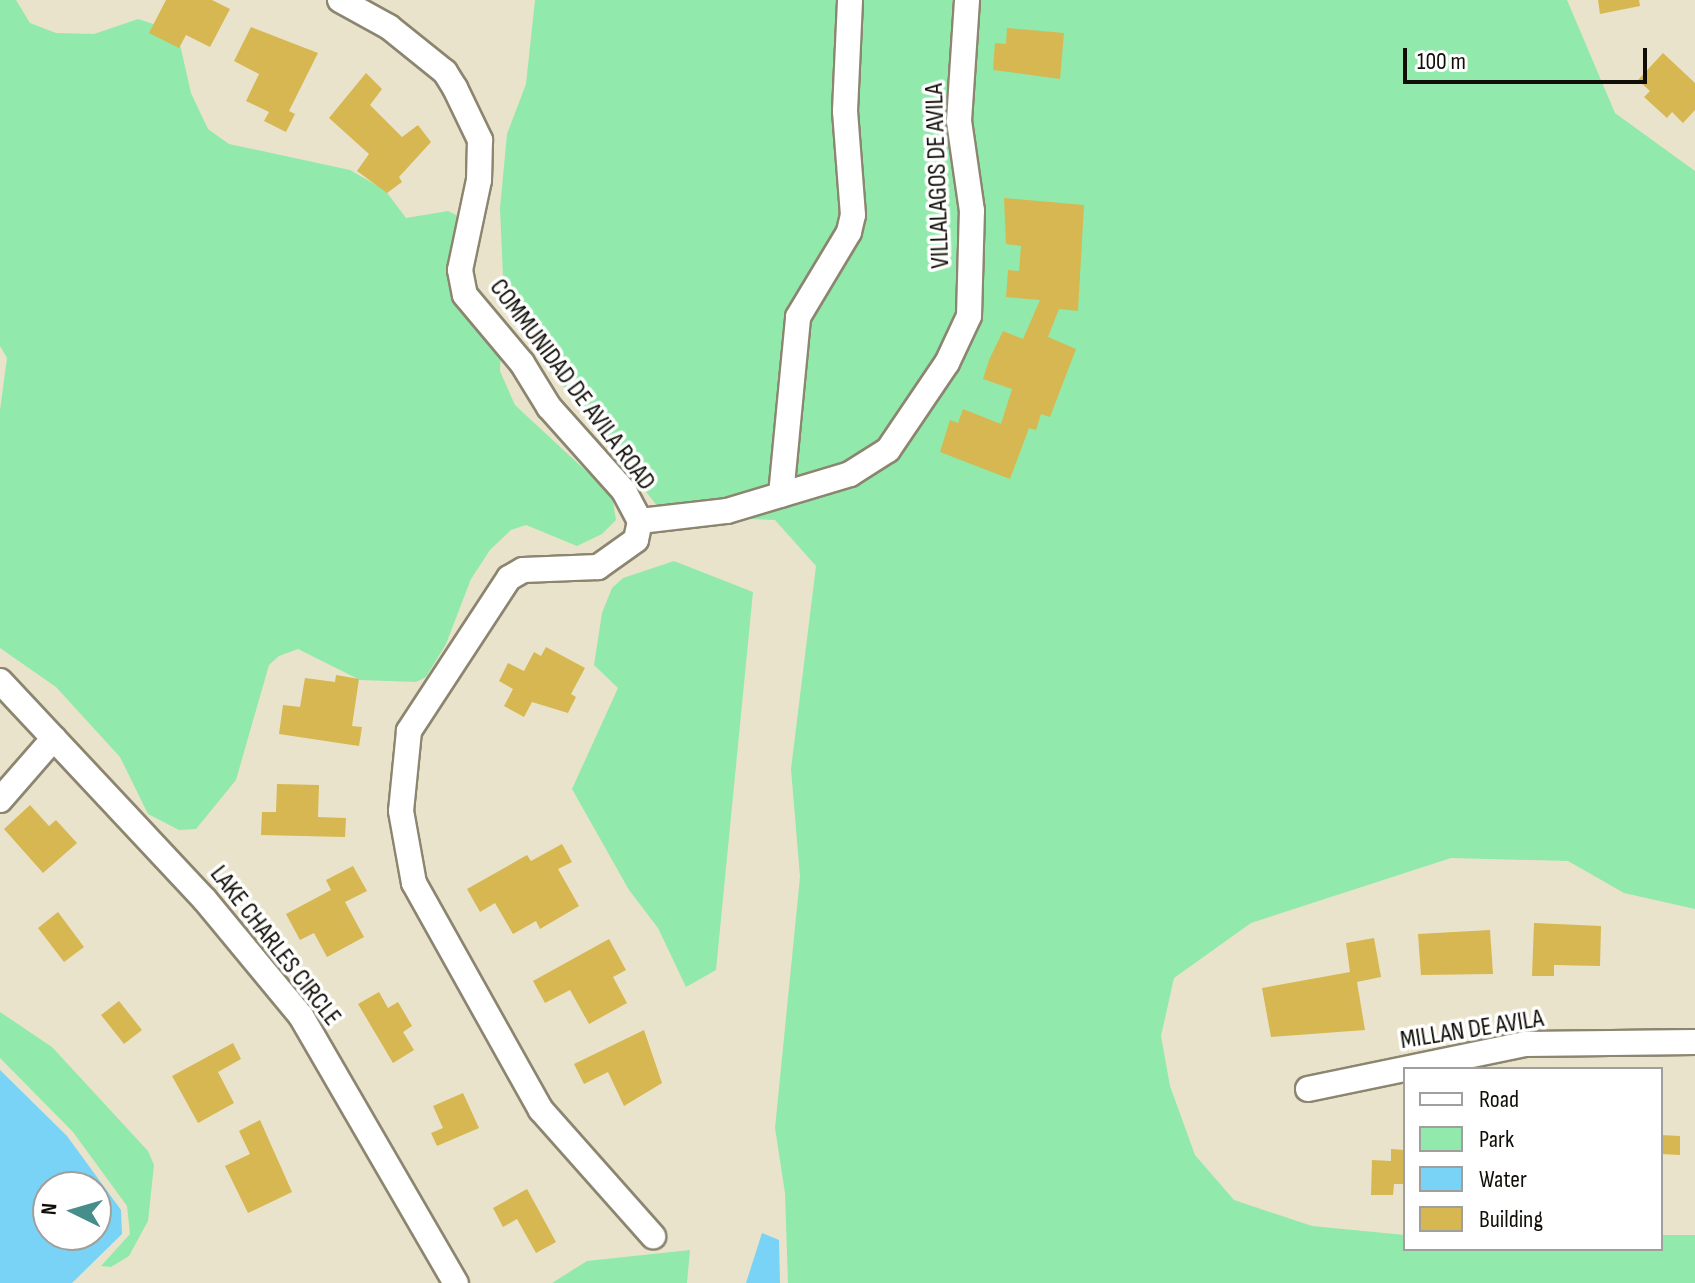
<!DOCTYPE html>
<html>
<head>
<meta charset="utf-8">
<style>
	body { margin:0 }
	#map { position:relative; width:1695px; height:1283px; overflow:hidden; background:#eae3cb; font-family:"Sofia Sans Condensed",sans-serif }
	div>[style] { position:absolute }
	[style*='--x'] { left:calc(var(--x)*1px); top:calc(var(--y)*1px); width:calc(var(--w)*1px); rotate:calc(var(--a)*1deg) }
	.green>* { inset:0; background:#92e9ac }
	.water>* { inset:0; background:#78d3f7 }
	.building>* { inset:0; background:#d6b751 }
	.roads { filter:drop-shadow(2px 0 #8c8570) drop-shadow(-2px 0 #8c8570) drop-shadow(0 2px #8c8570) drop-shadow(0 -2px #8c8570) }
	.minor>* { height:24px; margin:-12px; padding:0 12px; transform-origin:12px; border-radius:12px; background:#fff }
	span { translate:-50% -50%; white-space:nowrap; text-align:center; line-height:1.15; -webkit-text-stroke:7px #fff; paint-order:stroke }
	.street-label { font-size:26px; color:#110e07 }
	.legend { position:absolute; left:1403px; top:1067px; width:260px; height:184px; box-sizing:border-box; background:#fff; border:2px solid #a09f9c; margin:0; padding:10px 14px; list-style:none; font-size:24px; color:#110e07 }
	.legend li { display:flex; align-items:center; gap:16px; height:40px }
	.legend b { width:40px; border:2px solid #a09f9c }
	.north { position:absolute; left:32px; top:1171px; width:80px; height:80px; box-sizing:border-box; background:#fff; border:2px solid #a09f9c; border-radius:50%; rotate:275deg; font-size:22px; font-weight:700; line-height:32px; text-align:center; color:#110e07 }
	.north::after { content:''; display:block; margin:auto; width:28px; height:36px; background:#468d8b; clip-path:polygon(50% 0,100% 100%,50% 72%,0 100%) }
	.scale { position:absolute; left:1403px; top:48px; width:244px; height:36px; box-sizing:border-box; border:4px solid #110e07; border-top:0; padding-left:10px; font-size:24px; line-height:28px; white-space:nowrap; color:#110e07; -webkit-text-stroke:6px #fff; paint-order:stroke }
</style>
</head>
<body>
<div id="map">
	<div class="green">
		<i style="clip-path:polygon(0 0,16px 0,30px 23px,56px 33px,94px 34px,138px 19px,169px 29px,179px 40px,191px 93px,208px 129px,229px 144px,350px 170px,385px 190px,406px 218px,448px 211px,462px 218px,453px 247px,501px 351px,500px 371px,515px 405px,612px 495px,616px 520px,602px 534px,577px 546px,526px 525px,511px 530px,490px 550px,471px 579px,446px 644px,426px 677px,416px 682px,360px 680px,298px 649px,279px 656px,269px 665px,236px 780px,196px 829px,179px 830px,148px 814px,120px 757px,56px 687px,0 648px,0 410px,7px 358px,0 346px)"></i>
		<i style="clip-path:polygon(535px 0,1567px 0,1615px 113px,1695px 171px,1695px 909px,1624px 893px,1568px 861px,1451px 858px,1251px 923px,1174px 978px,1161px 1036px,1170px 1086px,1195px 1155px,1234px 1200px,1312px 1226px,1405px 1235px,1405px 1249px,1661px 1249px,1661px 1235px,1695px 1235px,1695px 1283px,788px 1283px,785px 1193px,775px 1128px,800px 877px,791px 769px,816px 566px,775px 520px,665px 516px,557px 378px,504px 299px,500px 208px,507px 134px,526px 84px)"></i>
		<i style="clip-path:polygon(674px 561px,753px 592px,716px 970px,686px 987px,658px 928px,629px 890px,572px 789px,618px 688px,594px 665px,602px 613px,612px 588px,623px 578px)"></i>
		<i style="clip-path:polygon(0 1012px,52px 1047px,148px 1151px,154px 1165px,148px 1221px,129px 1256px,111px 1267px,101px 1266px,130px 1234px,127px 1206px,73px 1132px,0 1058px)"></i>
		<i style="clip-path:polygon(690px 1250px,687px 1283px,552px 1283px,587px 1261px)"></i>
	</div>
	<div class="water">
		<i style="clip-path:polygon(evenodd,0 1070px,67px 1136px,121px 1210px,122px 1234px,72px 1283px,0 1283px,0 1070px,48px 1187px,96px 1187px,96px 1235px,48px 1235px,48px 1187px)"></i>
		<i style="clip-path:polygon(762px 1233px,779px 1240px,780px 1283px,746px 1283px)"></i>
	</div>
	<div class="building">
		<i style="clip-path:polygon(166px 0,212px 0,230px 9px,210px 47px,186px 35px,179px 48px,149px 33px)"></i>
		<i style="clip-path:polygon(1598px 0,1639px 0,1640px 6px,1600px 14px)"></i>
		<i style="clip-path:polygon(251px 27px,318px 53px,289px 111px,295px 114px,286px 132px,264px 121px,269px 112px,246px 101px,259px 74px,234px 61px)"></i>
		<i style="clip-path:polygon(1007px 28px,1064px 33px,1060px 79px,993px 70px,995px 43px,1006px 44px)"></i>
		<i style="clip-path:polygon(1663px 53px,1695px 83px,1695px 110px,1683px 123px,1672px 112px,1667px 118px,1644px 97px,1650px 91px,1638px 80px)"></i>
		<i style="clip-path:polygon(366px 73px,382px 89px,370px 105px,402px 137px,418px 125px,431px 142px,399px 177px,402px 182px,387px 193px,357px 171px,369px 154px,329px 118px)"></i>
		<i style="clip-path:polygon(1004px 198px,1084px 205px,1078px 311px,1059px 309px,1048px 337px,1076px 349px,1050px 417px,1041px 414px,1036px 430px,1029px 428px,1010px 479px,940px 452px,950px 420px,958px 423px,963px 409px,1001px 424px,1012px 389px,983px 379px,989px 360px,1003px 331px,1023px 339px,1040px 300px,1006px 297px,1008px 270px,1019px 271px,1021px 246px,1006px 244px)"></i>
		<i style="clip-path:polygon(546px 647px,585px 668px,571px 694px,576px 697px,568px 713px,532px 702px,524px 717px,504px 706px,513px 689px,499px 681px,508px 663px,524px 671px,534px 652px,541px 656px)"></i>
		<i style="clip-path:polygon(336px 675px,359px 679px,352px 726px,362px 727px,359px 746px,279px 734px,283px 705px,300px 707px,305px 678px,335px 682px)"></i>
		<i style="clip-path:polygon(277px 784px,319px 785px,318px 817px,346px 818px,345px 837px,261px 835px,262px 812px,276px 812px)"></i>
		<i style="clip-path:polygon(30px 805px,49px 826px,56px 820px,77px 843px,43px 873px,4px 829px)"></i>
		<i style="clip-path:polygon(562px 844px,572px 862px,558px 869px,579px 906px,540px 929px,536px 921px,513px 934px,495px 903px,480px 912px,467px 889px,527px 855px,531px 861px)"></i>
		<i style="clip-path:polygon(353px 866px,367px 891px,345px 902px,364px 937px,327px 957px,314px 933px,300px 940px,286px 914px,331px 890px,326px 880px)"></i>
		<i style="clip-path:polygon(58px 912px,84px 947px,64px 962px,38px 928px)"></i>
		<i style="clip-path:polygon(1534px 923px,1601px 926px,1600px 966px,1554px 965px,1554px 976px,1532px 976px)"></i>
		<i style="clip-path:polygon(1490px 930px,1493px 974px,1421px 975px,1418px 934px)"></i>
		<i style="clip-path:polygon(1374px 938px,1381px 977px,1357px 982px,1365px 1030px,1271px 1037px,1262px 988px,1350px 972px,1346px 943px)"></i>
		<i style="clip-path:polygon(609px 939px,626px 970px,613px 977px,627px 1003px,589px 1024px,570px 990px,545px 1003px,533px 981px)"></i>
		<i style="clip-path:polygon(379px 992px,388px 1008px,398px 1002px,412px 1026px,403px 1032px,414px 1050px,393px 1063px,358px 1004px)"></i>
		<i style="clip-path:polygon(119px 1001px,142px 1030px,124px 1044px,101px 1015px)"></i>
		<i style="clip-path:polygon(644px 1030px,662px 1083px,624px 1106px,608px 1072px,584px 1084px,574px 1064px)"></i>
		<i style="clip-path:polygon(233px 1043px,241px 1059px,218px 1072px,234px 1103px,198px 1123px,172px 1076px)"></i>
		<i style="clip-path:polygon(463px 1093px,479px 1128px,437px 1146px,431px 1133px,443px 1128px,433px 1106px)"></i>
		<i style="clip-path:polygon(260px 1120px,292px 1192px,248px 1213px,225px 1166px,250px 1154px,239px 1131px)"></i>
		<i style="clip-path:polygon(1661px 1135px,1680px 1136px,1680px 1155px,1661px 1154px)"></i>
		<i style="clip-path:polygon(1391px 1149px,1405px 1150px,1405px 1184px,1394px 1184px,1393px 1195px,1371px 1195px,1372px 1160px,1391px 1161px)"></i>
		<i style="clip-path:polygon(527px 1189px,556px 1242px,536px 1253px,517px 1219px,503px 1227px,493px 1208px)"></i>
	</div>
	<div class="roads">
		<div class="minor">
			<i style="--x:340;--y:0;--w:56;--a:28.9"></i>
			<i style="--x:389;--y:27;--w:72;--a:38.8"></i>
			<i style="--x:445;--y:72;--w:19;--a:58"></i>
			<i style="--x:455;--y:88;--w:58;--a:64.3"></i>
			<i style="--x:480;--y:140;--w:40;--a:91.4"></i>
			<i style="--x:479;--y:180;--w:92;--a:101.9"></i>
			<i style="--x:460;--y:270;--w:25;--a:79"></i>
			<i style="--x:465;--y:295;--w:89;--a:50"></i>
			<i style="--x:522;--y:363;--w:52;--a:58.5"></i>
			<i style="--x:549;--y:407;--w:113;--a:48.2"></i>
			<i style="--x:624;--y:491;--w:34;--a:62"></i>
			<i style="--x:640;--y:521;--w:19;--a:102"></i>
			<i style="--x:636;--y:540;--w:47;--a:144.6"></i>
			<i style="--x:598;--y:567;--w:75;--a:177.7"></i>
			<i style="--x:523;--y:570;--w:16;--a:150"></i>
			<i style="--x:509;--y:578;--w:183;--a:123.2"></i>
			<i style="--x:409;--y:731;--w:80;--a:95.7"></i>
			<i style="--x:401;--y:811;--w:73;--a:79.8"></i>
			<i style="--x:414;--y:883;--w:260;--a:60.8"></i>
			<i style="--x:541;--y:1110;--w:169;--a:48.4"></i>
			<i style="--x:781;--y:495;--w:179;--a:-84.5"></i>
			<i style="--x:798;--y:317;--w:99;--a:-59"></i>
			<i style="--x:849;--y:232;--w:17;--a:-77"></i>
			<i style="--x:853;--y:215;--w:104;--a:-94.4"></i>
			<i style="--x:845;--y:111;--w:111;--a:-87.4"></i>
			<i style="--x:640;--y:521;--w:88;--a:-6.6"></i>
			<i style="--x:727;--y:511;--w:128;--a:-16.7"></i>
			<i style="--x:850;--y:474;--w:45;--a:-32.3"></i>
			<i style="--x:888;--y:450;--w:105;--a:-55.9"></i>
			<i style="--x:947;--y:363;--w:52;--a:-64.9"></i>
			<i style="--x:969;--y:316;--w:105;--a:-88.4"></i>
			<i style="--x:972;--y:211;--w:91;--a:-98.2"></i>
			<i style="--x:959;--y:121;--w:121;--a:-86.2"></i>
			<i style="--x:0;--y:681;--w:300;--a:46.9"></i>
			<i style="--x:205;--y:900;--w:151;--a:50.4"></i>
			<i style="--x:301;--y:1016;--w:309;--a:59.9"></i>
			<i style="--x:0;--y:800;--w:82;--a:-48.9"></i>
			<i style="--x:1308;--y:1089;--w:223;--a:-11.7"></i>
			<i style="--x:1526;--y:1044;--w:169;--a:-0.7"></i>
		</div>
	</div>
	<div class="street-label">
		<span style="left:938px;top:176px;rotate:-92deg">VILLALAGOS DE AVILA</span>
		<span style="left:572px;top:385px;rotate:53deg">COMMUNIDAD DE AVILA ROAD</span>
		<span style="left:275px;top:946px;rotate:52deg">LAKE CHARLES CIRCLE</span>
		<span style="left:1472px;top:1030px;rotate:-9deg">MILLAN DE AVILA</span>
	</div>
	<ul class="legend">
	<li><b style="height:10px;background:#fff"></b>Road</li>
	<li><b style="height:22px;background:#92e9ac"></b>Park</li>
	<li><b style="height:22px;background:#78d3f7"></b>Water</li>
	<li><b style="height:22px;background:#d6b751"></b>Building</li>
	</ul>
	<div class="north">N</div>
	<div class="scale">100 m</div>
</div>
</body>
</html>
